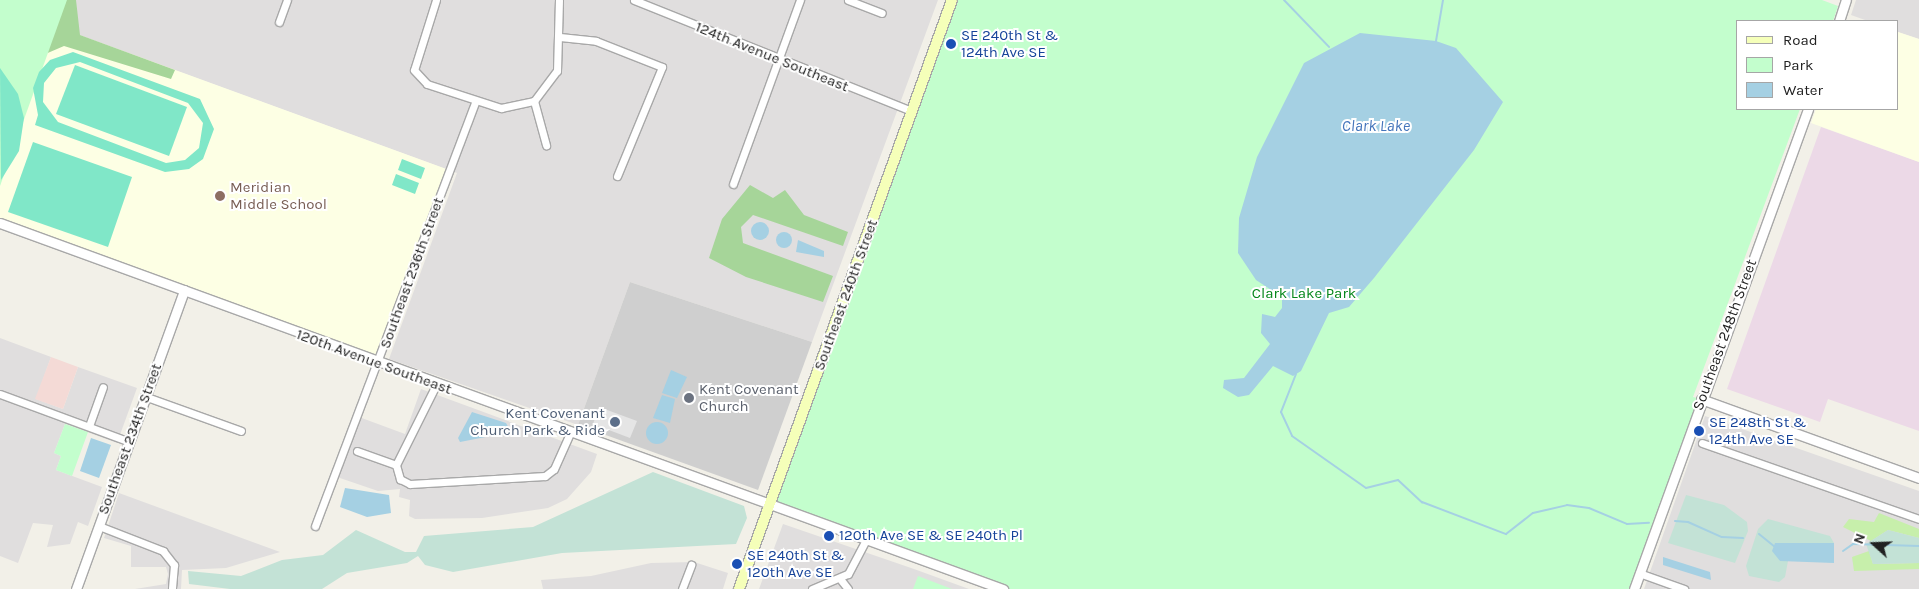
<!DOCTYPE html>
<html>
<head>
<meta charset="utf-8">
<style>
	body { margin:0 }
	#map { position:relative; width:1919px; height:589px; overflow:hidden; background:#f2f0e8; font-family:Karla,sans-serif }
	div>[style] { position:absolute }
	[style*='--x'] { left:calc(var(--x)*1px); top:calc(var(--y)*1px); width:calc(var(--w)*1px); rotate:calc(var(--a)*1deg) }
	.residential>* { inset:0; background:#e0dede }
	.commercial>* { inset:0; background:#f4dad6 }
	.industrial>* { inset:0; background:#ecd9e7 }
	.education>* { inset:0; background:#fdffe4 }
	.religious>* { inset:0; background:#cfcfcf }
	.grass>* { inset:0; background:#c7efab }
	.forest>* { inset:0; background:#a6d599 }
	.wetland>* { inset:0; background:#c3e2d6 }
	.park>* { inset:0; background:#c3fecd }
	.pitch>* { inset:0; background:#80e7c8 }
	.parking>* { inset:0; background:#e5e5e5 }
	.water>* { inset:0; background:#a5d0e3 }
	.round { border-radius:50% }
	.stream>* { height:2px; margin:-1px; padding:0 1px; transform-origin:1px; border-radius:1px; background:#a5d0e3 }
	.roads { filter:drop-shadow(1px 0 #a8a8a8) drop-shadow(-1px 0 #a8a8a8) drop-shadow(0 1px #a8a8a8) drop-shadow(0 -1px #a8a8a8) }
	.minor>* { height:7px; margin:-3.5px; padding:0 3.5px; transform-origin:3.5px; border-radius:3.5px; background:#fff }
	.tertiary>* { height:9px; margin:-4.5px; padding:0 4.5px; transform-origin:4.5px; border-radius:4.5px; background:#fff }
	.secondary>* { height:10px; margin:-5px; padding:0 5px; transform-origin:5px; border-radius:5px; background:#f5ffb9 }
	.dots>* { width:14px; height:14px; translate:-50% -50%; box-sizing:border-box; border:2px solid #fff; border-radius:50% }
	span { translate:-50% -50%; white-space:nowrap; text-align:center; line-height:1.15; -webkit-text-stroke:4px #fff; paint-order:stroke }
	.transit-label { font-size:15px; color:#164399 }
	.left { translate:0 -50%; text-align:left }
	.street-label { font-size:15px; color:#212121 }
	.education-label { font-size:15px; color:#785e54 }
	.park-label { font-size:15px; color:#04861a }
	.worship-label { font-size:15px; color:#5b616d }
	.service-label { font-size:15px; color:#4e5e75 }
	.right { translate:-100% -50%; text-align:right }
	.water-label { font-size:16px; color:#4475bb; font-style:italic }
	.legend { position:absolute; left:1736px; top:20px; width:162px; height:90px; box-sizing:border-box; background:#fff; border:1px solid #a6a6a6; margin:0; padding:6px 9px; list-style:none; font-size:15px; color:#212121 }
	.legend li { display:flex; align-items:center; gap:10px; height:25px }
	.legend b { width:25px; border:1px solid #a6a6a6 }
	.north { position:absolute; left:1849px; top:519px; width:50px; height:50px; -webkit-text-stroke:4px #fff; paint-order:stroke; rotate:290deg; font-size:14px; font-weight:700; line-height:20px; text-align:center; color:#212121 }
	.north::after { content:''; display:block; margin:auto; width:18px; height:22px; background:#212121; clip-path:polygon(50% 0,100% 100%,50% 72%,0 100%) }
</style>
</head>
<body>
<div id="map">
	<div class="residential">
		<i style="clip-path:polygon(67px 0,938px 0,812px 342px,630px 282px,578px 425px,389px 359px,457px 173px,57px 27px)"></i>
		<i style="clip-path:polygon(1856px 0,1919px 0,1919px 39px,1898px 32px,1898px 21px,1868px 21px,1851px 15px)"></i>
		<i style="clip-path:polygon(0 338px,51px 357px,36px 399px,63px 409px,78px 367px,137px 388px,117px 443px,65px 424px,54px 453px,61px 456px,56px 470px,102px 487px,88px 526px,78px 522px,70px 544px,47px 547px,53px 525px,33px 523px,18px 563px,0 556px)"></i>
		<i style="clip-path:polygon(421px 389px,597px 454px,591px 472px,567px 499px,548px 508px,482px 518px,415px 519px,409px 516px,410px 500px,399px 497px,400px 489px,378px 491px,337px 477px,359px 417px,405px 434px)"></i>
		<i style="clip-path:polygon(1705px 416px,1919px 491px,1919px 589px,1644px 589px)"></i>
		<i style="clip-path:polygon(119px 493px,280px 552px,226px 568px,182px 570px,181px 589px,135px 589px,166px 584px,168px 574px,166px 567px,131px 567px,131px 546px,104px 538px)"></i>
		<i style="clip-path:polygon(783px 524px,914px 569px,969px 589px,759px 589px)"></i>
		<i style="clip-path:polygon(694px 562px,728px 573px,723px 589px,543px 589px,541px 580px,591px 576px,651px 563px)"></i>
	</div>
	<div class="commercial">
		<i style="clip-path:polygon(51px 357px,78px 367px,63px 409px,35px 399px)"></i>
	</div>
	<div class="industrial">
		<i style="clip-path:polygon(1821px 127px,1919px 162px,1919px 431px,1828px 399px,1820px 422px,1727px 389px)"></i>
	</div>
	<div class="education">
		<i style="clip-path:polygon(0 6px,449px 170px,379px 363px,0 223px)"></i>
		<i style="clip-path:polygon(1898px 32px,1919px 39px,1919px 162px,1811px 123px,1816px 109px,1898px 109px)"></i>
	</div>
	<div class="religious">
		<i style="clip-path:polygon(630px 282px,812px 342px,758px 490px,578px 425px)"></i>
	</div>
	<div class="grass">
		<i style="clip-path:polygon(1879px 513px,1919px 529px,1919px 538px,1888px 530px,1871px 541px,1843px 527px,1849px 519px,1874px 522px)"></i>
		<i style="clip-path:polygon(1869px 551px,1873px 564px,1919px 563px,1919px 569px,1854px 571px,1852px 557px)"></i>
	</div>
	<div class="forest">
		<i style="clip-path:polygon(0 0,76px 0,80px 35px,175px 70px,171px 79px,64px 46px,43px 55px)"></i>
		<i style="clip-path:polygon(750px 185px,773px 198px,785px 190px,804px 215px,848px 232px,843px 246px,753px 215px,741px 227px,743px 243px,833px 276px,823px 302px,746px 277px,709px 258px,722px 219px)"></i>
	</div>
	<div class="wetland">
		<i style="clip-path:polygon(653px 472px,744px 506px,747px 518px,736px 544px,562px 553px,453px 572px,425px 565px,418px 556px,407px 563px,347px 573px,322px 589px,230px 589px,189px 584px,188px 571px,241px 576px,282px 560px,323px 555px,356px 530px,405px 552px,416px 552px,424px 536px,533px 527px)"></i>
		<i style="clip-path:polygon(1686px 495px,1724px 505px,1747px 522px,1748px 531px,1735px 563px,1668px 543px)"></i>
		<i style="clip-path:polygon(1768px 519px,1830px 536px,1834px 543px,1775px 543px,1780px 561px,1788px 561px,1785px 577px,1779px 582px,1749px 576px,1746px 566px,1758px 529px)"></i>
		<i style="clip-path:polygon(1888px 530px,1919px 538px,1919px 563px,1873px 564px,1866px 544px)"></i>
	</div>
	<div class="park">
		<i style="clip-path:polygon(0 0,67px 0,0 186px)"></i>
		<i style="clip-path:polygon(952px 0,1822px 0,1838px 6px,1833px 21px,1738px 21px,1738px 109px,1800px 109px,1693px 397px,1701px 399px,1634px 589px,1003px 589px,770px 504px)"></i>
		<i style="clip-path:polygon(65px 424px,88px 432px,72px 476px,56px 470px,61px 456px,54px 453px)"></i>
		<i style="clip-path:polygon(918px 576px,952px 589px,913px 589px)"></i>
	</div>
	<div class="pitch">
		<i style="clip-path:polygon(evenodd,73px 52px,200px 99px,214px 129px,203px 159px,189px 169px,165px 172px,35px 125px,38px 115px,33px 88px,39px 72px,50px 60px,73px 52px,80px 62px,188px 103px,203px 123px,199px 148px,185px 160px,166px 163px,58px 122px,43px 102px,44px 83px,56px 68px,80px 62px)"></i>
		<i style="clip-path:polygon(75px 65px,187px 107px,169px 156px,56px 114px)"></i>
		<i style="clip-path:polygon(0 68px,18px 94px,24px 118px,19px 151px,1px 180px)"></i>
		<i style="clip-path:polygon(33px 142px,132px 177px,108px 247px,8px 212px)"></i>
		<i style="clip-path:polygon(402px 159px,425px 168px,421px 179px,398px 170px)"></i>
		<i style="clip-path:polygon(396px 174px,419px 183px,415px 194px,392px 185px)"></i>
	</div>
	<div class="parking">
		<i style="clip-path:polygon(599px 407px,637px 421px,630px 438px,593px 424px)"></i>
	</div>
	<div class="water">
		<i style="clip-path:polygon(1360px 33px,1436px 41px,1456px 48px,1503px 102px,1474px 150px,1374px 278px,1349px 307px,1329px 313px,1301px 371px,1293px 376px,1273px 366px,1249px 395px,1238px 397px,1223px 388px,1224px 380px,1244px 378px,1270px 344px,1261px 333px,1262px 314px,1275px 317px,1282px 308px,1282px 297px,1256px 280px,1238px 253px,1239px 218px,1257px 157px,1304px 63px)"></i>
		<i class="round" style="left:751px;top:222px;width:18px;height:18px"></i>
		<i class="round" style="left:776px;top:232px;width:16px;height:16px"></i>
		<i style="clip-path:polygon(798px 240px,824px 251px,824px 257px,796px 252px)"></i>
		<i style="clip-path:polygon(671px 370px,687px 377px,677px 398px,662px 393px)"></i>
		<i style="clip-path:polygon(662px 395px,675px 399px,670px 423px,653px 418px)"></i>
		<i style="clip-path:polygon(472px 412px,506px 423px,511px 432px,460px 442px,458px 438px)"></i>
		<i class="round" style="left:646px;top:422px;width:22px;height:22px"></i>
		<i style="clip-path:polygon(91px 438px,111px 445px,99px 478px,80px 471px)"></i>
		<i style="clip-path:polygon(345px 488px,389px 495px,391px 513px,367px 517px,340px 507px)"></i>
		<i style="clip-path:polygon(1775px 543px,1834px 543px,1834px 563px,1780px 561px,1772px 551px)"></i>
		<i style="clip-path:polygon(1663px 557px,1710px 572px,1711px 580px,1663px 565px)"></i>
	</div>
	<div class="stream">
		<i style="--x:1284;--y:0;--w:65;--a:46.2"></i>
		<i style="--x:1436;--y:41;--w:42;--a:-80.3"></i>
		<i style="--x:1296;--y:374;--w:41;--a:111.5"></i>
		<i style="--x:1281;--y:412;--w:26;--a:65"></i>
		<i style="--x:1292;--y:436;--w:90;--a:35.1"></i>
		<i style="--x:1366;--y:488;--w:33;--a:-14"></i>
		<i style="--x:1398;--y:480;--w:33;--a:43"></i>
		<i style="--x:1422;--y:502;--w:90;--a:20.9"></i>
		<i style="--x:1506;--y:534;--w:34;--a:-38"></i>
		<i style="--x:1533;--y:513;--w:35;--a:-13"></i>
		<i style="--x:1567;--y:505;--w:22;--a:8"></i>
		<i style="--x:1589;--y:508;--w:41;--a:22.8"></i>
		<i style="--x:1627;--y:524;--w:22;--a:-3"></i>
		<i style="--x:1675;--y:521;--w:13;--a:4"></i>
		<i style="--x:1688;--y:522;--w:37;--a:24"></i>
		<i style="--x:1722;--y:537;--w:21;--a:3"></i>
		<i style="--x:1759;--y:534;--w:19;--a:39"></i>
		<i style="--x:1843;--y:551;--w:12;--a:-35"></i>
		<i style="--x:1853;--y:544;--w:66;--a:1.7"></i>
	</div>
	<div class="roads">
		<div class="minor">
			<i style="--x:436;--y:0;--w:73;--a:107.4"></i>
			<i style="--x:414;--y:70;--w:19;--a:47"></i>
			<i style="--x:427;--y:84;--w:78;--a:18"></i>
			<i style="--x:501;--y:108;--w:34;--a:-12"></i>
			<i style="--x:534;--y:101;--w:38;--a:-53"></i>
			<i style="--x:557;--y:71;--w:71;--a:-88.4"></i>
			<i style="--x:634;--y:0;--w:299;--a:21.8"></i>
			<i style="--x:848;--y:0;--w:36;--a:21"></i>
			<i style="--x:279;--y:22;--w:23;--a:-70"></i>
			<i style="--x:560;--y:37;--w:36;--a:6"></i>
			<i style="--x:596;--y:41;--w:71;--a:21.5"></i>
			<i style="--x:662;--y:67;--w:118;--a:112.4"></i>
			<i style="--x:534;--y:101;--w:46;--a:74.7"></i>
			<i style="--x:733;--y:184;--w:196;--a:-70"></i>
			<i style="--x:436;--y:385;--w:89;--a:116.6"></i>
			<i style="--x:396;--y:465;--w:15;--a:74"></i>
			<i style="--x:400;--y:479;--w:11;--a:27"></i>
			<i style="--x:410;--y:484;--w:135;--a:-3.4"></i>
			<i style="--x:545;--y:476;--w:11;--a:-38"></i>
			<i style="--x:554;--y:469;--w:42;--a:-65.9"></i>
			<i style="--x:0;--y:394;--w:135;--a:20.3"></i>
			<i style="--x:144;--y:396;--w:103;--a:19.8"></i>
			<i style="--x:89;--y:426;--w:41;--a:-70.3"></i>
			<i style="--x:1702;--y:443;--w:230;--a:19.3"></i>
			<i style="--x:357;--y:451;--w:41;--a:19.7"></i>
			<i style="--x:99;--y:526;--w:69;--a:21.3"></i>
			<i style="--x:163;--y:551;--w:18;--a:52"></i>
			<i style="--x:174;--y:565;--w:24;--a:95"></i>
			<i style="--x:315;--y:526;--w:453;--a:-69.3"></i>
			<i style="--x:1639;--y:573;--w:48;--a:19.6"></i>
			<i style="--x:841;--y:580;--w:11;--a:52"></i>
			<i style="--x:682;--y:589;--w:26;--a:-69"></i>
			<i style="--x:812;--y:589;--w:39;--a:-23"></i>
			<i style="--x:848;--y:574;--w:41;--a:-62.2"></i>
		</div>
		<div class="tertiary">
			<i style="--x:1839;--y:21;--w:22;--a:-72"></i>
			<i style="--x:0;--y:223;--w:1068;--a:20.05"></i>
			<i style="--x:1701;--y:399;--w:232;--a:19.9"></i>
			<i style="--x:76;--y:589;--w:318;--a:-70.1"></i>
			<i style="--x:1634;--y:589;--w:511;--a:-70.07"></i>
		</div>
		<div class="secondary">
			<i style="--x:739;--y:589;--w:626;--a:-70.12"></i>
		</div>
	</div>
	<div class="dots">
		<i style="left:951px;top:44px;background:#1a4fb4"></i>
		<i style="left:220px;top:196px;background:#8d6e63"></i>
		<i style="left:689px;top:398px;background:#6b7280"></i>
		<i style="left:615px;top:422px;background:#5c6f8a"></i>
		<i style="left:1699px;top:431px;background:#1a4fb4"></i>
		<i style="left:829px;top:536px;background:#1a4fb4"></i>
		<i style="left:737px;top:564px;background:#1a4fb4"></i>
	</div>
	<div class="transit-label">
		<span class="left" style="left:961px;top:44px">SE 240th St &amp;<br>124th Ave SE</span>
		<span class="left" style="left:1709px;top:431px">SE 248th St &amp;<br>124th Ave SE</span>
		<span class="left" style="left:839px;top:536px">120th Ave SE &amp; SE 240th Pl</span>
		<span class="left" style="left:747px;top:564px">SE 240th St &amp;<br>120th Ave SE</span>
	</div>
	<div class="street-label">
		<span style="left:772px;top:57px;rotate:22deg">124th Avenue Southeast</span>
		<span style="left:412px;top:273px;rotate:-70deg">Southeast 236th Street</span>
		<span style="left:846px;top:295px;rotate:-70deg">Southeast 240th Street</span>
		<span style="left:1725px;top:335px;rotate:-70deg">Southeast 248th Street</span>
		<span style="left:374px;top:362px;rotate:20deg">120th Avenue Southeast</span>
		<span style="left:130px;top:439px;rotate:-70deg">Southeast 234th Street</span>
	</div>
	<div class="education-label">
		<span class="left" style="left:230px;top:196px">Meridian<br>Middle School</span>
	</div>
	<div class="park-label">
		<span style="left:1304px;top:294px">Clark Lake Park</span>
	</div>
	<div class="worship-label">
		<span class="left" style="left:699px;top:398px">Kent Covenant<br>Church</span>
	</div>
	<div class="service-label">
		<span class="right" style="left:605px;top:422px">Kent Covenant<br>Church Park &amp; Ride</span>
	</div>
	<div class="water-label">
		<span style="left:1376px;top:126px">Clark Lake</span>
	</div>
	<ul class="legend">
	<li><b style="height:6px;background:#f5ffb9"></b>Road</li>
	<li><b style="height:14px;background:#c3fecd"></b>Park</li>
	<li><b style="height:14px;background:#a5d0e3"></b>Water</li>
	</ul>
	<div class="north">N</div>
</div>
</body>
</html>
